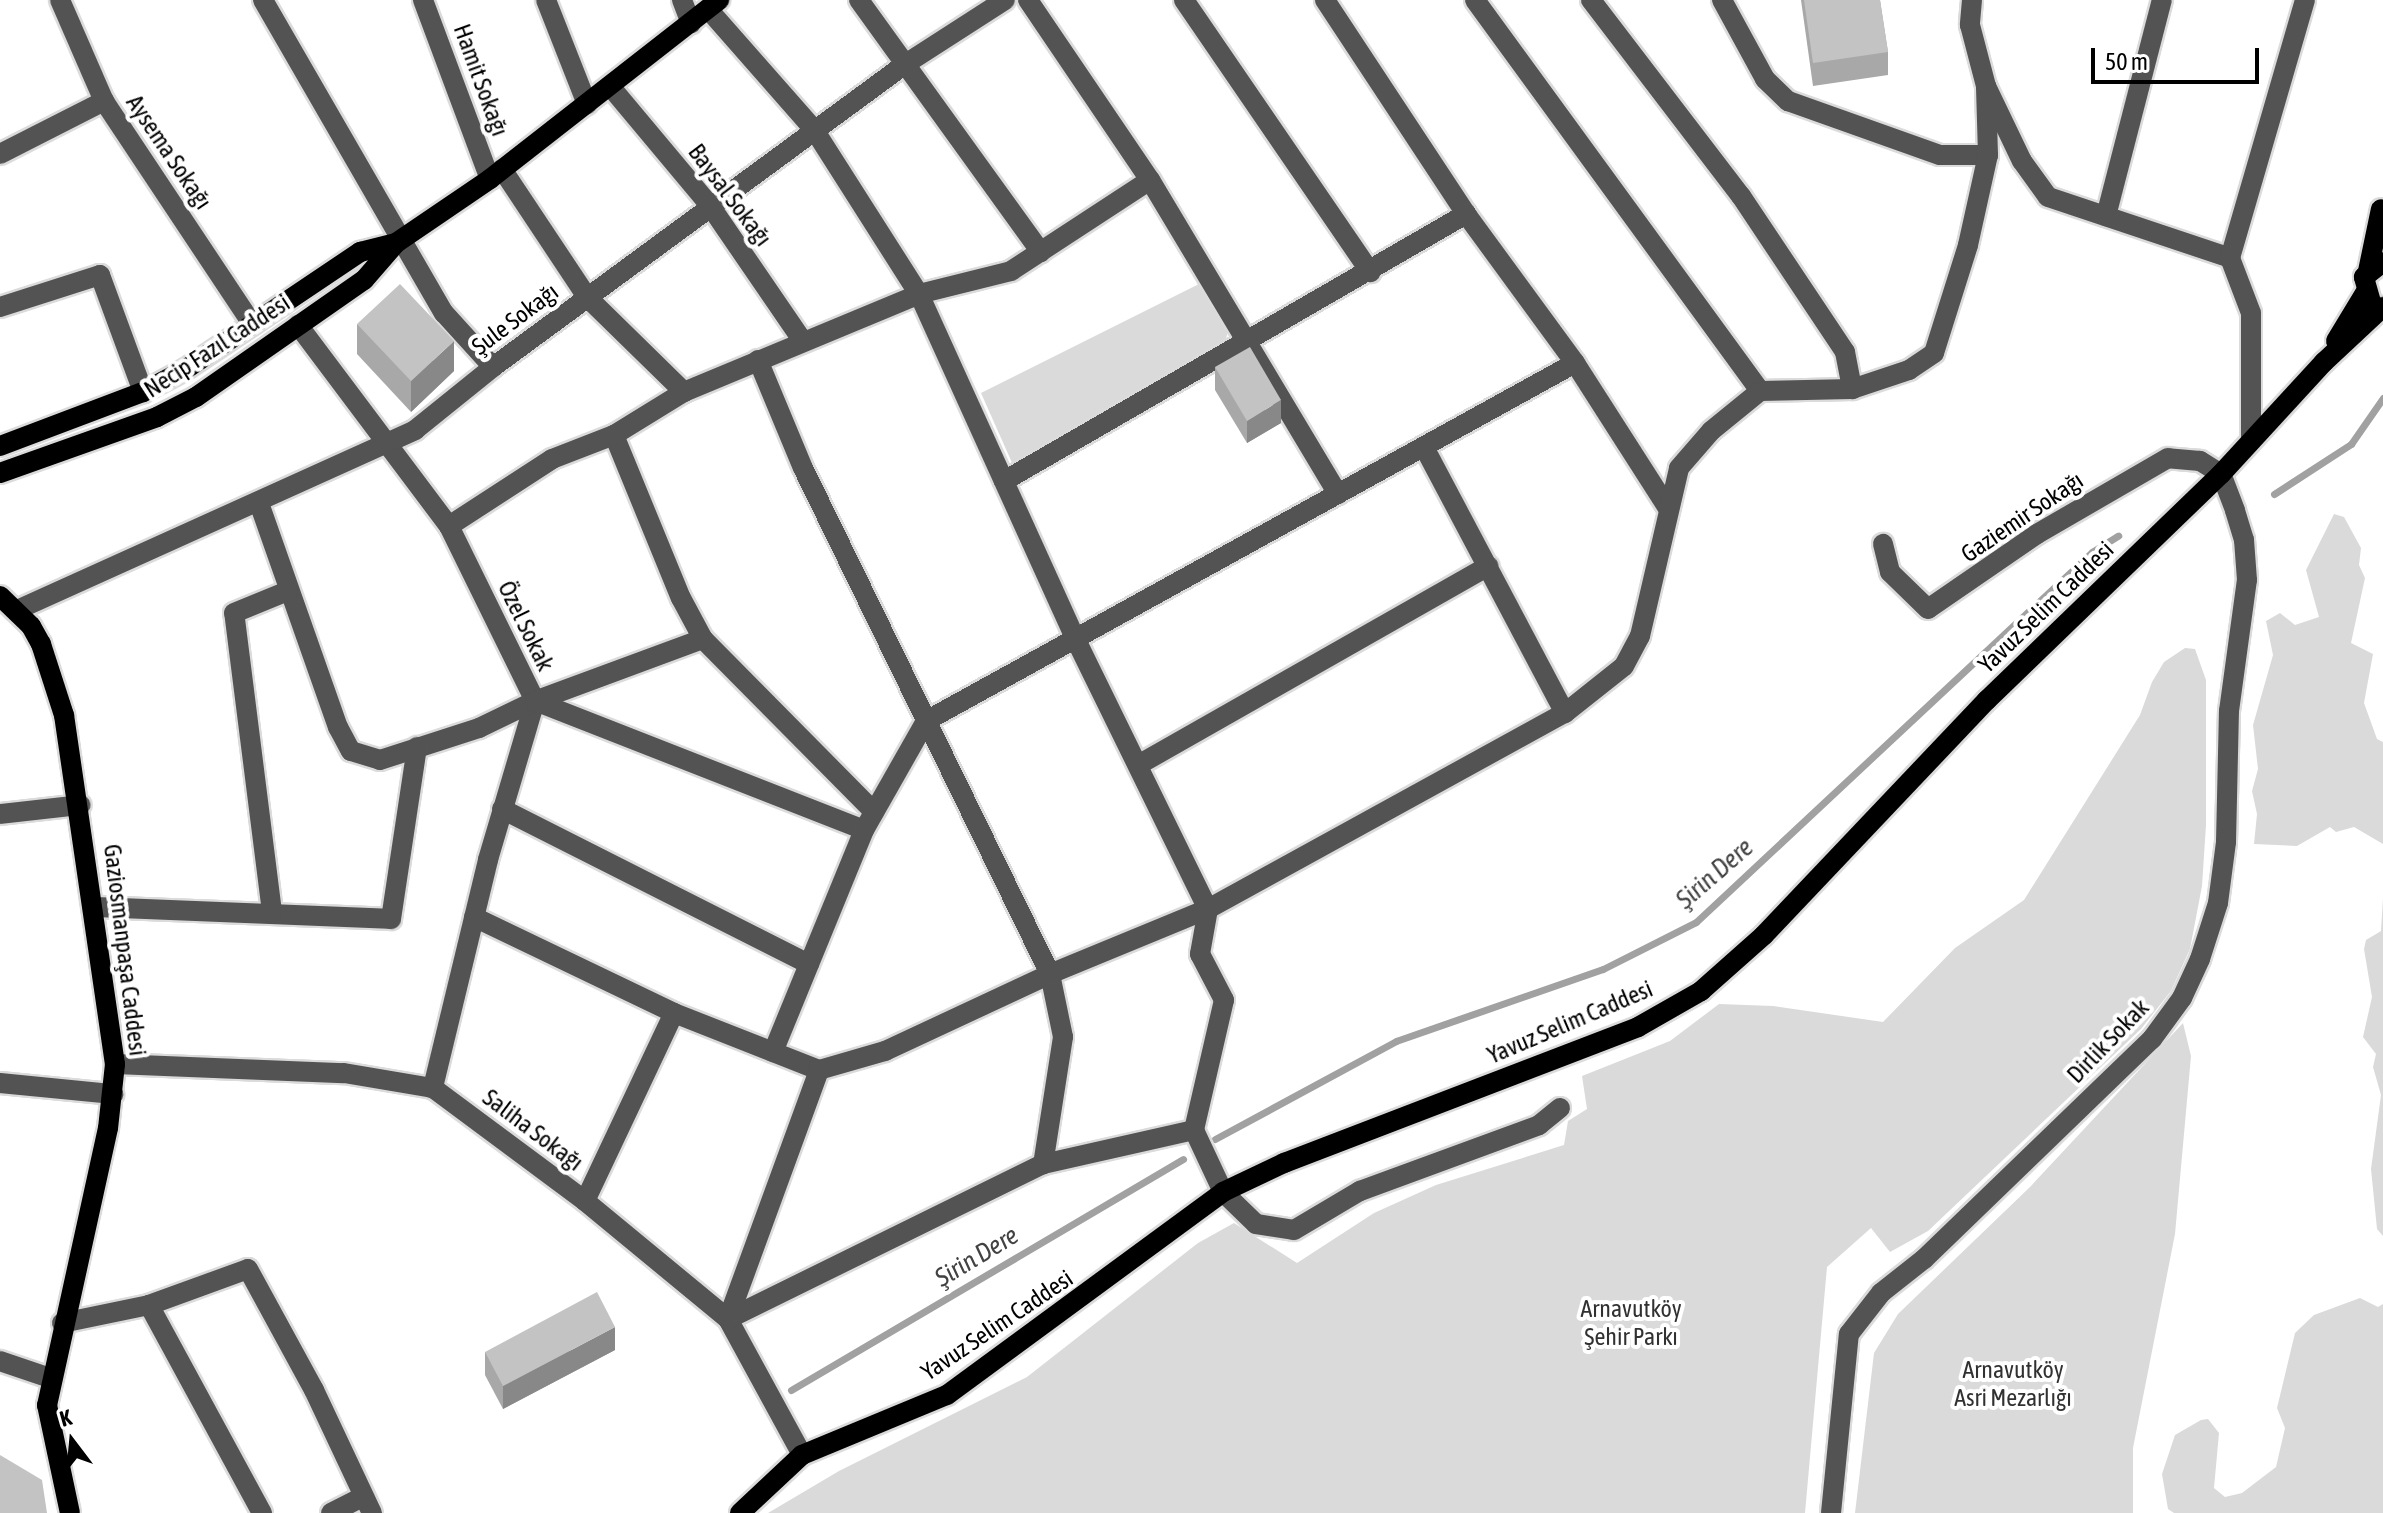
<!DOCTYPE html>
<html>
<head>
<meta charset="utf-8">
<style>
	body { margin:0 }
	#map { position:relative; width:2383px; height:1513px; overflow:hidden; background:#fff; font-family:"Asap Condensed",sans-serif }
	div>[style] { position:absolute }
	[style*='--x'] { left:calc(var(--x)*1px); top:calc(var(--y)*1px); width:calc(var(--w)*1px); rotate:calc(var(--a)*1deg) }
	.green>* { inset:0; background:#dadada }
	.stream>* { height:7px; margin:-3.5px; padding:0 3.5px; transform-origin:3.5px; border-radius:3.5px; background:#a1a1a1 }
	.roads { filter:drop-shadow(2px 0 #dbdbdb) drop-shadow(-2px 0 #dbdbdb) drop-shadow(0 2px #dbdbdb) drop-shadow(0 -2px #dbdbdb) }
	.minor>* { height:20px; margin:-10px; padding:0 10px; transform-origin:10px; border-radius:10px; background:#535353 }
	.major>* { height:20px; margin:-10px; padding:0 10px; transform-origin:10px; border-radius:10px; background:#000 }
	.wall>* { inset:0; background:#a8a8a8 }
	.shaded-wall>* { inset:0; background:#888 }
	.building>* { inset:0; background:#c3c3c3 }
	span { translate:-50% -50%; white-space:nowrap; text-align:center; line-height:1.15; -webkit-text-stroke:8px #fff; paint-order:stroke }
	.street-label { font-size:24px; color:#000 }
	.park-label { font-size:24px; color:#313131 }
	.water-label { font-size:26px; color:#424242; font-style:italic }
	.north { position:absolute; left:32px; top:1401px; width:80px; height:80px; -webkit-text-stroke:6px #fff; paint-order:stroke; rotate:344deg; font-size:22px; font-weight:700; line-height:32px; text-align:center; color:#000 }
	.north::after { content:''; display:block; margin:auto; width:28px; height:36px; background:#000; clip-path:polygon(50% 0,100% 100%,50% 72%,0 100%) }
	.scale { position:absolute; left:2091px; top:48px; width:168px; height:36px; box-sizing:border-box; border:4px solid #000; border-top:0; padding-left:10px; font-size:24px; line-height:28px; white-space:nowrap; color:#000; -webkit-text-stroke:6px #fff; paint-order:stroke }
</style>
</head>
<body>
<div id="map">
	<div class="green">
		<i style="clip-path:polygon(1199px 284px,1229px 327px,1225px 343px,1013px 465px,981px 393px)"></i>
		<i style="clip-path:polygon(2334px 514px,2344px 517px,2361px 548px,2359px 565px,2365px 578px,2351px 643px,2373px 654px,2364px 703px,2377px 739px,2383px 742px,2383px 844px,2354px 827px,2336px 832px,2330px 827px,2297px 846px,2254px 844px,2257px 814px,2252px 791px,2258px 769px,2253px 725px,2273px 655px,2266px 621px,2280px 613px,2295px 625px,2319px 617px,2306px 570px)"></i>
		<i style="clip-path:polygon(2185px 648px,2195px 649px,2206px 680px,2206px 825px,2202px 886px,2190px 949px,2171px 991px,2141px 1029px,1928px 1231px,1890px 1252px,1871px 1228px,1827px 1267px,1805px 1513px,768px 1513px,839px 1471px,1027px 1377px,1198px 1243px,1234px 1223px,1297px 1263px,1374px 1213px,1436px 1185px,1564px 1145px,1568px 1121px,1587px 1109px,1582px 1076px,1670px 1041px,1719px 1004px,1773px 1006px,1883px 1022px,1955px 948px,2024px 900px,2140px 715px,2152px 682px,2164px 662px)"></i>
		<i style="clip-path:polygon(2383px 898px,2383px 1236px,2377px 1229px,2371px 1169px,2381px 1095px,2373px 1067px,2376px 1054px,2363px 1037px,2372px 997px,2364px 949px,2366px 940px,2381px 931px)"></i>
		<i style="clip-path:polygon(2183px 1023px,2191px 1056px,2175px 1234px,2133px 1448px,2133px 1513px,1855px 1513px,1874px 1353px,1898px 1314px,2030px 1187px)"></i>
		<i style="clip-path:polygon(2360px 1298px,2378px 1307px,2383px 1304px,2383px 1513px,2174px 1513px,2168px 1509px,2162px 1474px,2175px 1435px,2201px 1420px,2208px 1419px,2219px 1433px,2214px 1488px,2225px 1497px,2242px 1493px,2276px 1467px,2285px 1428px,2277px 1408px,2295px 1333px,2314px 1315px)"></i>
	</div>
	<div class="stream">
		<i style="--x:2274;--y:494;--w:92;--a:-33"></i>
		<i style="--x:2351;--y:444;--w:56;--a:-55.2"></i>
		<i style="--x:1215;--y:1139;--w:206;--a:-28.4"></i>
		<i style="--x:1396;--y:1041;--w:219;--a:-19.2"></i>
		<i style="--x:1603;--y:969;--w:104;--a:-26.8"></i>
		<i style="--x:1696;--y:922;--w:542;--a:-43.06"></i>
		<i style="--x:2092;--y:552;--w:31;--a:-32"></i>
		<i style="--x:791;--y:1390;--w:455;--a:-30.5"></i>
	</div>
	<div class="roads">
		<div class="minor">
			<i style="--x:60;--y:0;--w:110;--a:66.5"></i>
			<i style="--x:104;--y:101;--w:268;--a:56.4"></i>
			<i style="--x:263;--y:0;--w:362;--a:60"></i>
			<i style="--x:444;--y:313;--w:73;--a:47.8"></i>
			<i style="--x:423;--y:0;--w:191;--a:69.5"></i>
			<i style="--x:546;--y:0;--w:112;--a:68.5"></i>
			<i style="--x:682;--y:0;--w:25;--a:69"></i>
			<i style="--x:859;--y:0;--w:311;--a:54.2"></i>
			<i style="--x:1028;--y:0;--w:217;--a:55.9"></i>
			<i style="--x:1150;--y:180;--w:366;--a:59.1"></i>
			<i style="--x:1184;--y:0;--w:330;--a:55.6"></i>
			<i style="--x:1325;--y:0;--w:256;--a:56.6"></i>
			<i style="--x:1466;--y:214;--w:185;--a:53.8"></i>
			<i style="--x:1575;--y:363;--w:171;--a:57.4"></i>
			<i style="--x:1475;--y:0;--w:484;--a:53.9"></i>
			<i style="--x:1591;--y:0;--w:247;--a:52.6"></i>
			<i style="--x:1741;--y:196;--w:187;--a:56.3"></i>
			<i style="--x:1845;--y:352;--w:38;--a:79"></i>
			<i style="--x:1722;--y:0;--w:90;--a:61.4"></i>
			<i style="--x:1765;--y:79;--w:32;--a:44"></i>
			<i style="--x:1788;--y:101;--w:161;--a:19.6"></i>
			<i style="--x:1940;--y:155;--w:48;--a:0"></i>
			<i style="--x:1972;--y:0;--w:25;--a:95"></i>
			<i style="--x:1970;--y:25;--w:63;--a:75.3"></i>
			<i style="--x:1986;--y:86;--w:83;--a:64.4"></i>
			<i style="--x:2022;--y:161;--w:44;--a:54.2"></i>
			<i style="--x:2048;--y:197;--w:192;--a:18.5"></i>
			<i style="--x:2230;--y:258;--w:59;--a:69.1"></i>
			<i style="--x:2251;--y:313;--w:128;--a:90"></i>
			<i style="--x:708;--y:9;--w:162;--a:48.7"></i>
			<i style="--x:815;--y:131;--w:193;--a:57.5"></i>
			<i style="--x:919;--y:294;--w:378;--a:65.6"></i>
			<i style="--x:1075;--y:638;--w:302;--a:63.9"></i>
			<i style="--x:1208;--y:909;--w:46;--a:100.1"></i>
			<i style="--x:1200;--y:954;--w:52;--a:62.4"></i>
			<i style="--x:1224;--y:1000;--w:133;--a:103"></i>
			<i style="--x:1194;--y:1130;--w:68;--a:64.9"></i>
			<i style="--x:1223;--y:1192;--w:46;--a:44.1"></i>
			<i style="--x:1256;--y:1224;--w:38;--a:9"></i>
			<i style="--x:1294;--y:1230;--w:77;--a:-30.6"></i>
			<i style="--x:1360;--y:1191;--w:191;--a:-20.2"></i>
			<i style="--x:1539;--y:1125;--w:27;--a:-39"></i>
			<i style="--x:610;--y:86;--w:158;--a:50.1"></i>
			<i style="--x:711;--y:207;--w:161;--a:55.6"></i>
			<i style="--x:0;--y:154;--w:117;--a:-27"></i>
			<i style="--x:502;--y:169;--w:154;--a:56.4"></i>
			<i style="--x:587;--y:297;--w:136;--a:44.4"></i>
			<i style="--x:2106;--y:216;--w:223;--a:-75.5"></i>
			<i style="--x:2230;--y:258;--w:269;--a:-73.8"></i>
			<i style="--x:0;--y:307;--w:105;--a:-17.7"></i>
			<i style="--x:100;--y:275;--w:125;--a:69.8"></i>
			<i style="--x:298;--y:325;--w:251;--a:53.1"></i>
			<i style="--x:449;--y:526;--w:195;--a:63.8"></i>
			<i style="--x:535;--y:701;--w:166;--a:106.5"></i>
			<i style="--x:488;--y:860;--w:235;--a:103.6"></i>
			<i style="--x:758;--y:360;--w:117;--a:67.4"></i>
			<i style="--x:803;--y:468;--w:563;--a:63.98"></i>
			<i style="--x:1050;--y:974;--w:64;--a:78.3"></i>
			<i style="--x:1063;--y:1037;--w:129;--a:98.9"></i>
			<i style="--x:614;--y:435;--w:176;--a:67.7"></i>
			<i style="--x:681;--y:598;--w:47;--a:61.8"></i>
			<i style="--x:703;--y:639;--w:243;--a:45.3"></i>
			<i style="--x:1424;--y:447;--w:301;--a:62.1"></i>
			<i style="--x:1004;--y:481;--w:534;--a:-30.02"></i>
			<i style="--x:259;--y:503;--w:238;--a:70.6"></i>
			<i style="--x:338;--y:727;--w:27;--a:62"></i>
			<i style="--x:351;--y:751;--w:30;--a:17"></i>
			<i style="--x:380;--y:760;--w:104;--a:-17.9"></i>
			<i style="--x:479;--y:728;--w:62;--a:-25.7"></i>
			<i style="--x:535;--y:701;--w:179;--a:-20.3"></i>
			<i style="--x:449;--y:526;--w:123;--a:-33"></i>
			<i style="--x:552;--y:459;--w:66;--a:-21.2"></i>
			<i style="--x:614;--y:435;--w:82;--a:-31.6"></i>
			<i style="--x:684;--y:392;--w:255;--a:-22.6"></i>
			<i style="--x:919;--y:294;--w:95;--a:-14"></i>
			<i style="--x:1011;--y:271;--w:166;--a:-33.2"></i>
			<i style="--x:17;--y:610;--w:437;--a:-24.3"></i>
			<i style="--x:415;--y:430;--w:100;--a:-38.9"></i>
			<i style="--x:493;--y:367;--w:510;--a:-36.31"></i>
			<i style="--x:904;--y:65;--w:120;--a:-32.8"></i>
			<i style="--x:535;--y:701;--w:353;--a:21.4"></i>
			<i style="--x:1138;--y:765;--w:403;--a:-29.6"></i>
			<i style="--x:502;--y:809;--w:344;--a:26.8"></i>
			<i style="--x:0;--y:814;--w:81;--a:-6.4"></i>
			<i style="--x:93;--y:907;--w:298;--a:2.3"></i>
			<i style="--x:391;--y:919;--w:174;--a:-81.4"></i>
			<i style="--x:272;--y:912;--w:301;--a:-97.2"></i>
			<i style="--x:234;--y:613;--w:58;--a:-22.2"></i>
			<i style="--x:474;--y:917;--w:222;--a:25.6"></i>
			<i style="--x:674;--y:1013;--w:156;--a:21.5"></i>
			<i style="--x:819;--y:1070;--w:69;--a:-16.1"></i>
			<i style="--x:885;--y:1051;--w:182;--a:-25"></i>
			<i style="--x:1050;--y:974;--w:171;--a:-22.4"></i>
			<i style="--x:1208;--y:909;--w:407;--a:-28.8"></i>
			<i style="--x:1565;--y:713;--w:75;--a:-38.5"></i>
			<i style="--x:1624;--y:666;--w:34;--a:-62"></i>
			<i style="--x:1640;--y:636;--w:172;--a:-76.9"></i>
			<i style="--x:1679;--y:468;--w:49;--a:-49.1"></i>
			<i style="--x:1711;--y:431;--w:63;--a:-39.2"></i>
			<i style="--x:1760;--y:391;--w:92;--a:-1.2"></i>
			<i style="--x:1852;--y:389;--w:60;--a:-18.4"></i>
			<i style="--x:1909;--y:370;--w:30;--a:-34"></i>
			<i style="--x:1934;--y:353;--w:113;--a:-72.5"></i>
			<i style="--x:1968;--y:245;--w:92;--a:-77.5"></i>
			<i style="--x:1988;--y:155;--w:69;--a:-91.7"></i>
			<i style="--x:773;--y:1052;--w:240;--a:-67.7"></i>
			<i style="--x:864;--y:830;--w:125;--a:-60.4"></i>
			<i style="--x:926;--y:721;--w:741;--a:-28.88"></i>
			<i style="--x:115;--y:1064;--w:229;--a:2.3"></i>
			<i style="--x:344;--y:1073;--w:90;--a:9.6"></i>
			<i style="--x:433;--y:1088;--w:189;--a:36.6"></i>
			<i style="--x:585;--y:1201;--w:185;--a:39.5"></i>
			<i style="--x:728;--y:1319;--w:155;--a:61.4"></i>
			<i style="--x:0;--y:1083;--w:114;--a:5.6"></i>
			<i style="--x:585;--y:1201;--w:208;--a:-64.7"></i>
			<i style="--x:149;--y:1305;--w:105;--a:-20"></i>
			<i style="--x:248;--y:1269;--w:138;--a:61.4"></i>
			<i style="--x:314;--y:1390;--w:136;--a:64.8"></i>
			<i style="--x:728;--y:1319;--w:351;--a:-26.2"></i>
			<i style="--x:1043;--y:1164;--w:155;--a:-12.7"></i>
			<i style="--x:728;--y:1319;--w:265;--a:-69.9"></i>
			<i style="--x:62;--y:1323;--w:89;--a:-11.7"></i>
			<i style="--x:149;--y:1305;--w:237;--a:61.5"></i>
			<i style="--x:0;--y:1361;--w:53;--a:18.8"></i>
			<i style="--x:331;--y:1513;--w:36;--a:-27"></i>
			<i style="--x:1831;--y:1513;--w:180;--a:-84.3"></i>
			<i style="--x:1849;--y:1334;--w:52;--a:-52"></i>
			<i style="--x:1881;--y:1293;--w:55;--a:-38.3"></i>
			<i style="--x:1924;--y:1259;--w:317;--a:-44"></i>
			<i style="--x:2152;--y:1039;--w:51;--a:-53.8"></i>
			<i style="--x:2182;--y:998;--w:43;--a:-65.2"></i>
			<i style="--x:2200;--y:959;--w:59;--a:-72.2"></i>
			<i style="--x:2218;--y:903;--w:62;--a:-82.5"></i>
			<i style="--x:2226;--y:842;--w:131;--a:-88.7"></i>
			<i style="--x:2229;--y:711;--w:132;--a:-82.2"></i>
			<i style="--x:2247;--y:580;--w:40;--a:-94.3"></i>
			<i style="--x:2244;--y:540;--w:31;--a:-107"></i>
			<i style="--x:2235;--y:510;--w:39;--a:-111"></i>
			<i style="--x:2221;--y:474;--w:25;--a:-148"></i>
			<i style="--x:2200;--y:461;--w:32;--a:-175"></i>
			<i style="--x:2168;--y:458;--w:151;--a:149.9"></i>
			<i style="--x:2037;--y:534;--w:132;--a:145.5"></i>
			<i style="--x:1928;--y:609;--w:53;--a:-135.8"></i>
			<i style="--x:1890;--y:572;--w:29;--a:-104"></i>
		</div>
		<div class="major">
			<i style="--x:2368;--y:271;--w:63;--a:-78.2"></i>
			<i style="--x:2371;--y:302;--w:26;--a:-106"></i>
			<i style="--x:2364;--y:277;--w:24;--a:-38"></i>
			<i style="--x:2336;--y:341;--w:56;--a:-58.9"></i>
			<i style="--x:0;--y:446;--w:153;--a:-20.7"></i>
			<i style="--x:143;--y:392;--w:49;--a:-28.1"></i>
			<i style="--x:186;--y:369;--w:210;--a:-33.9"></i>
			<i style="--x:360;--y:252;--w:37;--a:-14"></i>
			<i style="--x:0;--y:473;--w:167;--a:-19.6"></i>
			<i style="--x:157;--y:417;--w:44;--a:-27.1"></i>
			<i style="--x:196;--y:397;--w:205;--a:-34.9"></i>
			<i style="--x:364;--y:280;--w:49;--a:-49.1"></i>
			<i style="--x:396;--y:243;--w:114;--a:-34.2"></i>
			<i style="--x:490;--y:179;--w:291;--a:-38"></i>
			<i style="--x:0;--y:596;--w:43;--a:44.1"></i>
			<i style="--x:31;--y:626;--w:21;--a:61"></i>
			<i style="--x:41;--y:644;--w:75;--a:72.1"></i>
			<i style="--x:64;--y:715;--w:353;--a:81.7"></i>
			<i style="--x:115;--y:1064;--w:64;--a:96.2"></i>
			<i style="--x:108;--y:1128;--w:284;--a:102.4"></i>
			<i style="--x:47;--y:1405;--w:110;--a:78"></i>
			<i style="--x:740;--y:1513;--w:85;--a:-43.1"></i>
			<i style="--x:802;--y:1455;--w:157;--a:-22.5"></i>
			<i style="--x:947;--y:1395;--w:343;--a:-36.3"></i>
			<i style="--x:1223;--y:1192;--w:68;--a:-25.4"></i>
			<i style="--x:1284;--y:1163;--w:379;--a:-21"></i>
			<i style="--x:1638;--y:1027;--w:73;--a:-29.7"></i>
			<i style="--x:1701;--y:991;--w:84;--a:-41.6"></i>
			<i style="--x:1764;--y:935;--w:324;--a:-46.5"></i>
			<i style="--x:1987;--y:700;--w:325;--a:-44"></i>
			<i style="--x:2221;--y:474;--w:152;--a:-47.4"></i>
			<i style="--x:2324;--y:362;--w:81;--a:-43"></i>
		</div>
	</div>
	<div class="wall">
		<i style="clip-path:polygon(1801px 0,1880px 0,1888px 52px,1888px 75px,1813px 86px)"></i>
		<i style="clip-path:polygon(357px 324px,454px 371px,411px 412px,357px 354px)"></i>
		<i style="clip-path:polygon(1215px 367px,1281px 423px,1247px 443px,1215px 390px)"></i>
		<i style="clip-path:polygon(615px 1350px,503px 1409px,485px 1375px,485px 1352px)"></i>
	</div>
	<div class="shaded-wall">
		<i style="clip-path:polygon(454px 341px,454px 371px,411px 412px,411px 381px)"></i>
		<i style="clip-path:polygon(1281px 400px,1281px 423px,1247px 443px,1247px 421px)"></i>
		<i style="clip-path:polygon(615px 1327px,615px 1350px,503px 1409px,503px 1386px)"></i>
	</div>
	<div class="building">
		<i style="clip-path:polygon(1804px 0,1880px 0,1888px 52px,1813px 63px)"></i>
		<i style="clip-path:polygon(400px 284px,454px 341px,411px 381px,357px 324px)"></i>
		<i style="clip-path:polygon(1250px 347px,1281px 400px,1247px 421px,1215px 367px)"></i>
		<i style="clip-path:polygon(597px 1292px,615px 1327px,503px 1386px,485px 1352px)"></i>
		<i style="clip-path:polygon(0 1455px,42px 1480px,47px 1513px,0 1513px)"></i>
	</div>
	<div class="street-label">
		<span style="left:481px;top:80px;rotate:70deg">Hamit Sokağı</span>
		<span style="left:169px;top:152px;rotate:56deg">Aysema Sokağı</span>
		<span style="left:730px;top:195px;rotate:53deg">Baysal Sokağı</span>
		<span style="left:515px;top:319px;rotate:-37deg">Şule Sokağı</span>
		<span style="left:217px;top:346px;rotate:-33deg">Necip Fazıl Caddesi</span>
		<span style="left:2022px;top:517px;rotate:-34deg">Gaziemir Sokağı</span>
		<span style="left:2046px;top:607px;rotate:-44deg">Yavuz Selim Caddesi</span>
		<span style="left:526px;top:626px;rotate:64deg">Özel Sokak</span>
		<span style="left:125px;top:950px;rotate:83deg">Gaziosmanpaşa Caddesi</span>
		<span style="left:1570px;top:1022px;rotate:-23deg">Yavuz Selim Caddesi</span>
		<span style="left:2108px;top:1041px;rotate:-46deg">Dirlik Sokak</span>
		<span style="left:533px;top:1130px;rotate:37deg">Saliha Sokağı</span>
		<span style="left:997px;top:1325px;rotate:-34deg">Yavuz Selim Caddesi</span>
	</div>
	<div class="park-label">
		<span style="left:1631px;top:1323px">Arnavutköy<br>Şehir Parkı</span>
		<span style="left:2013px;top:1384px">Arnavutköy<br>Asri Mezarlığı</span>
	</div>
	<div class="water-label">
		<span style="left:1715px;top:874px;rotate:-41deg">Şirin Dere</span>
		<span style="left:977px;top:1257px;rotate:-31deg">Şirin Dere</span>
	</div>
	<div class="north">K</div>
	<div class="scale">50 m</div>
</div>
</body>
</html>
